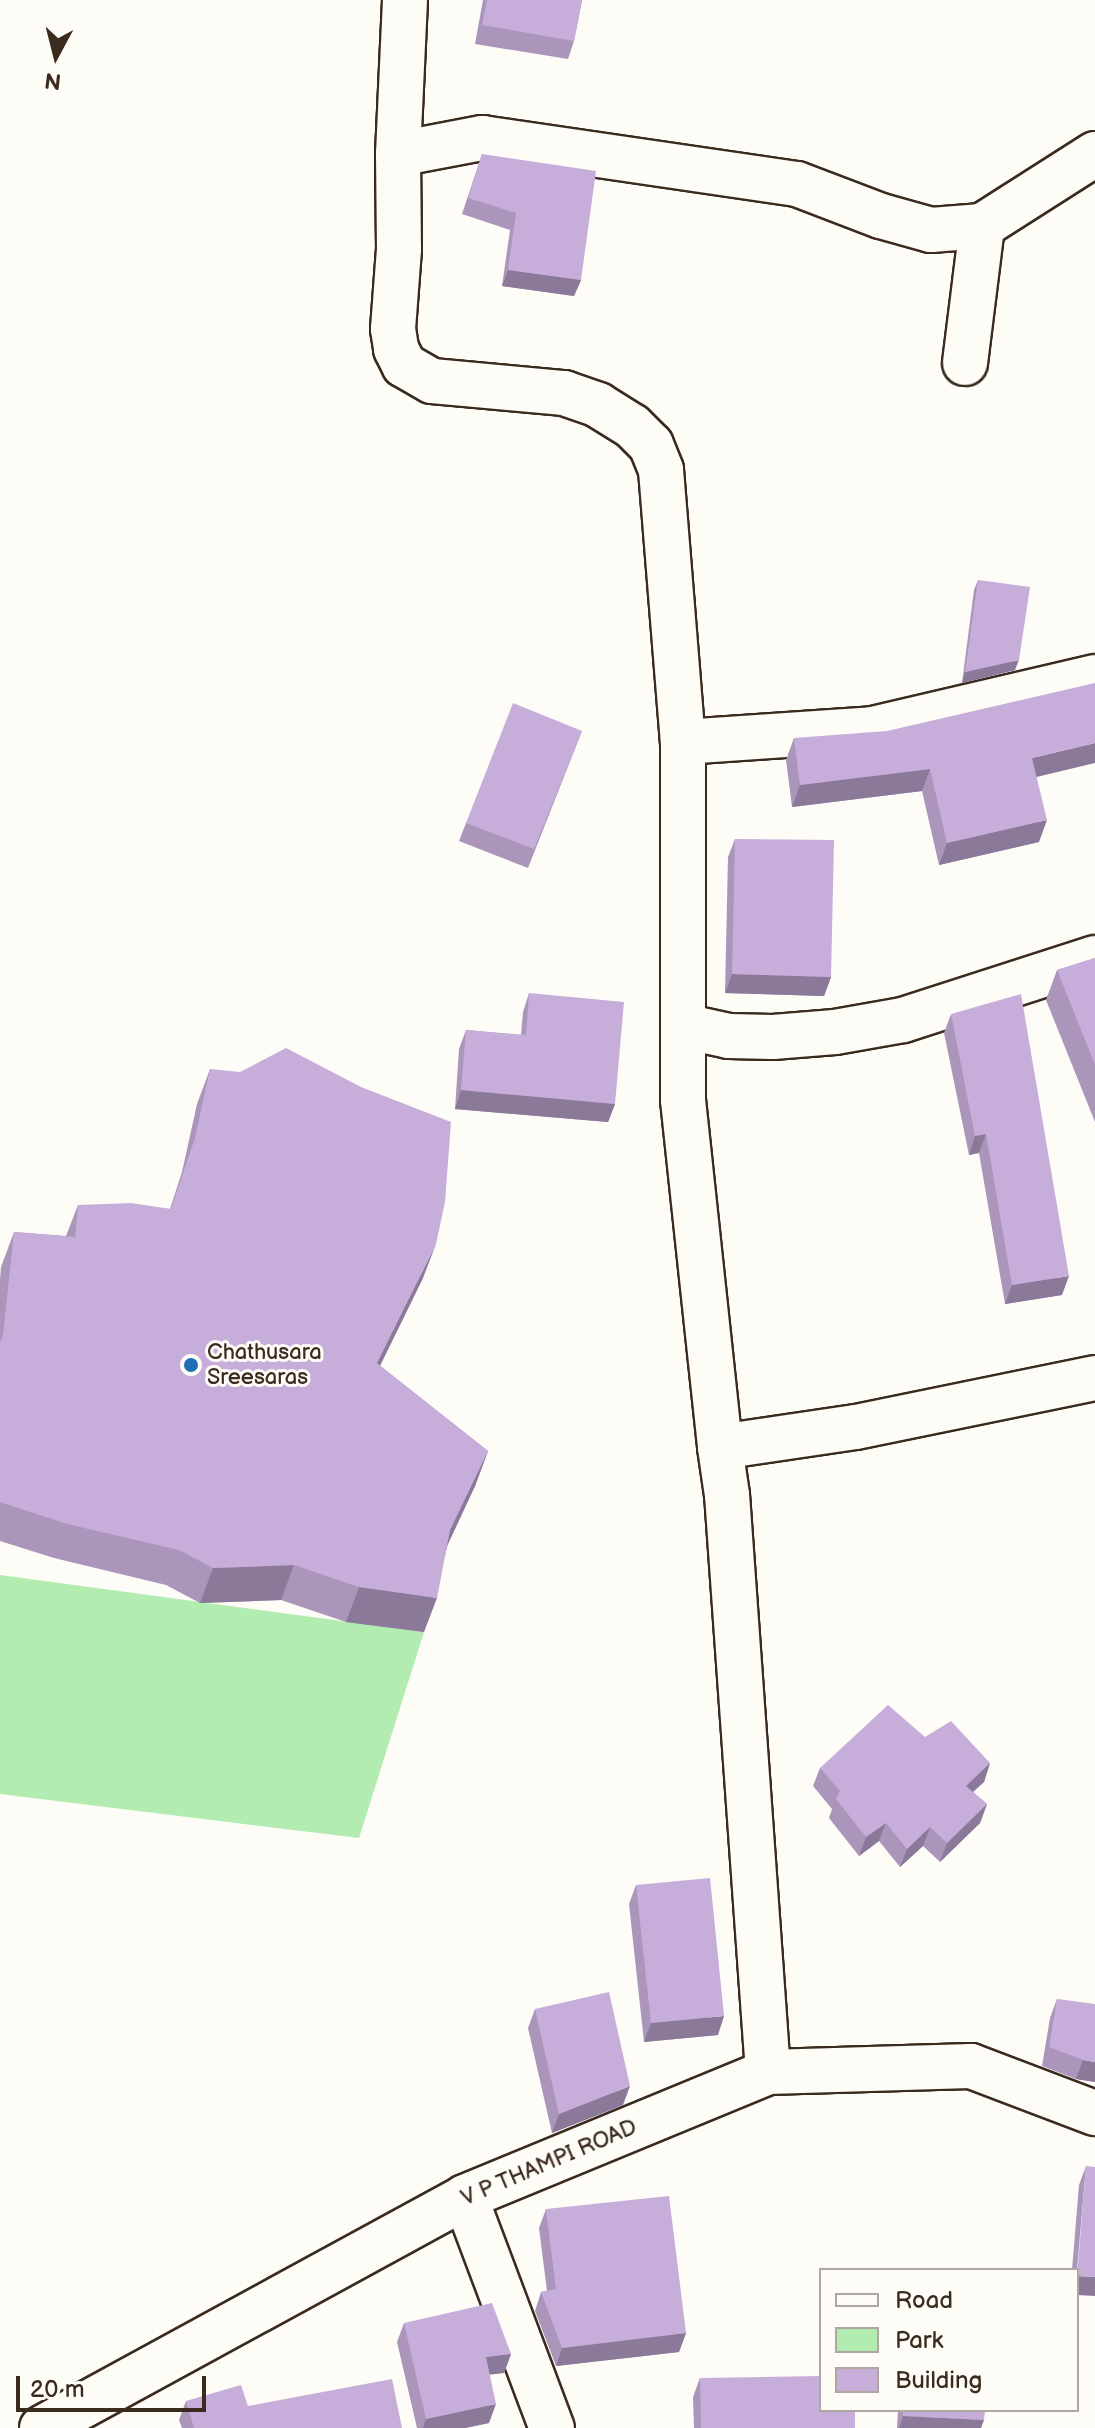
<!DOCTYPE html>
<html>
<head>
<meta charset="utf-8">
<style>
	body { margin:0 }
	#map { position:relative; width:1095px; height:2428px; overflow:hidden; background:#fdfcf7; font-family:"Balsamiq Sans",sans-serif }
	div>[style] { position:absolute }
	[style*='--x'] { left:calc(var(--x)*1px); top:calc(var(--y)*1px); width:calc(var(--w)*1px); rotate:calc(var(--a)*1deg) }
	.green>* { inset:0; background:#b3ecb0 }
	.roads { filter:drop-shadow(2px 0 #3b2a1e) drop-shadow(-2px 0 #3b2a1e) drop-shadow(0 2px #3b2a1e) drop-shadow(0 -2px #3b2a1e) }
	.street>* { height:44px; margin:-22px; padding:0 22px; transform-origin:22px; border-radius:22px; background:#fdfcf7 }
	.wall>* { inset:0; background:#ab95bb }
	.shaded-wall>* { inset:0; background:#8b7999 }
	.building>* { inset:0; background:#c7adda }
	.dots>* { width:22px; height:22px; translate:-50% -50%; box-sizing:border-box; border:4px solid #fdfcf7; border-radius:50% }
	span { translate:-50% -50%; white-space:nowrap; text-align:center; line-height:1.15; -webkit-text-stroke:6px #fdfcf7; paint-order:stroke }
	.poi-label { font-size:22px; color:#3b2a1e }
	.left { translate:0 -50%; text-align:left }
	.street-label { font-size:22px; color:#3b2a1e }
	.legend { position:absolute; left:819px; top:2268px; width:260px; height:144px; box-sizing:border-box; background:#fdfcf7; border:2px solid #afa8a0; margin:0; padding:10px 14px; list-style:none; font-size:24px; color:#3b2a1e }
	.legend li { display:flex; align-items:center; gap:16px; height:40px }
	.legend b { width:40px; border:2px solid #afa8a0 }
	.north { position:absolute; left:16px; top:16px; width:80px; height:80px; -webkit-text-stroke:6px #fdfcf7; paint-order:stroke; rotate:187deg; font-size:22px; font-weight:700; line-height:32px; text-align:center; color:#3b2a1e }
	.north::after { content:''; display:block; margin:auto; width:28px; height:36px; background:#3b2a1e; clip-path:polygon(50% 0,100% 100%,50% 72%,0 100%) }
	.scale { position:absolute; left:16px; top:2376px; width:190px; height:36px; box-sizing:border-box; border:4px solid #3b2a1e; border-top:0; padding-left:10px; font-size:24px; line-height:28px; white-space:nowrap; color:#3b2a1e; -webkit-text-stroke:6px #fdfcf7; paint-order:stroke }
</style>
</head>
<body>
<div id="map">
	<div class="green">
		<i style="clip-path:polygon(0 1575px,424px 1632px,359px 1838px,0 1794px)"></i>
	</div>
	<div class="roads">
		<div class="street">
			<i style="--x:405;--y:0;--w:154;--a:92.6"></i>
			<i style="--x:398;--y:154;--w:95;--a:89.4"></i>
			<i style="--x:399;--y:249;--w:80;--a:94.3"></i>
			<i style="--x:393;--y:329;--w:20;--a:81"></i>
			<i style="--x:396;--y:349;--w:18;--a:63"></i>
			<i style="--x:404;--y:365;--w:32;--a:30"></i>
			<i style="--x:432;--y:381;--w:133;--a:5.2"></i>
			<i style="--x:564;--y:393;--w:36;--a:19"></i>
			<i style="--x:598;--y:405;--w:40;--a:32"></i>
			<i style="--x:632;--y:426;--w:27;--a:45"></i>
			<i style="--x:651;--y:445;--w:27;--a:68"></i>
			<i style="--x:661;--y:470;--w:273;--a:85.4"></i>
			<i style="--x:683;--y:742;--w:358;--a:90"></i>
			<i style="--x:683;--y:1100;--w:349;--a:83.9"></i>
			<i style="--x:398;--y:154;--w:86;--a:-10.8"></i>
			<i style="--x:482;--y:138;--w:318;--a:8.3"></i>
			<i style="--x:797;--y:184;--w:90;--a:20.9"></i>
			<i style="--x:881;--y:216;--w:52;--a:15.6"></i>
			<i style="--x:931;--y:230;--w:51;--a:-4.5"></i>
			<i style="--x:982;--y:226;--w:134;--a:-32.5"></i>
			<i style="--x:965;--y:363;--w:138;--a:-82.9"></i>
			<i style="--x:683;--y:742;--w:190;--a:-3.9"></i>
			<i style="--x:873;--y:729;--w:228;--a:-13.2"></i>
			<i style="--x:683;--y:1026;--w:47;--a:12.3"></i>
			<i style="--x:729;--y:1036;--w:44;--a:1.3"></i>
			<i style="--x:773;--y:1037;--w:62;--a:-4.6"></i>
			<i style="--x:835;--y:1032;--w:69;--a:-10"></i>
			<i style="--x:903;--y:1020;--w:202;--a:-17.9"></i>
			<i style="--x:768;--y:2072;--w:578;--a:-94.06"></i>
			<i style="--x:727;--y:1495;--w:49;--a:-98.3"></i>
			<i style="--x:720;--y:1447;--w:137;--a:-8.4"></i>
			<i style="--x:856;--y:1427;--w:244;--a:-11.6"></i>
			<i style="--x:465;--y:2197;--w:247;--a:69.4"></i>
			<i style="--x:42;--y:2428;--w:482;--a:-28.6"></i>
			<i style="--x:465;--y:2197;--w:328;--a:-22.4"></i>
			<i style="--x:768;--y:2072;--w:203;--a:-1.7"></i>
			<i style="--x:971;--y:2066;--w:133;--a:20.8"></i>
		</div>
	</div>
	<div class="wall">
		<i style="clip-path:polygon(483px 0,582px 0,574px 41px,568px 59px,475px 44px)"></i>
		<i style="clip-path:polygon(482px 154px,581px 280px,574px 296px,502px 286px,510px 230px,462px 214px)"></i>
		<i style="clip-path:polygon(978px 580px,1015px 670px,962px 683px,974px 590px)"></i>
		<i style="clip-path:polygon(582px 731px,528px 868px,459px 841px,466px 823px)"></i>
		<i style="clip-path:polygon(794px 738px,1037px 777px,1039px 842px,939px 865px,922px 791px,792px 807px,786px 760px)"></i>
		<i style="clip-path:polygon(735px 839px,831px 977px,824px 996px,725px 993px,728px 857px)"></i>
		<i style="clip-path:polygon(1095px 958px,1095px 1122px,1046px 1000px,1057px 970px)"></i>
		<i style="clip-path:polygon(529px 993px,615px 1104px,608px 1122px,455px 1109px,459px 1049px,466px 1030px,521px 1035px,523px 1012px)"></i>
		<i style="clip-path:polygon(951px 1014px,1062px 1295px,1005px 1304px,979px 1153px,969px 1155px,944px 1033px)"></i>
		<i style="clip-path:polygon(210px 1069px,423px 1278px,380px 1366px,488px 1451px,475px 1486px,448px 1544px,424px 1632px,346px 1622px,281px 1600px,200px 1603px,166px 1585px,54px 1558px,0 1541px,0 1279px,1px 1267px,14px 1232px,66px 1236px,78px 1205px,170px 1209px,182px 1172px,197px 1104px)"></i>
		<i style="clip-path:polygon(990px 1763px,984px 1782px,973px 1792px,987px 1804px,980px 1823px,940px 1862px,923px 1846px,900px 1867px,879px 1841px,859px 1856px,829px 1818px,832px 1809px,813px 1786px,820px 1768px)"></i>
		<i style="clip-path:polygon(636px 1885px,718px 2035px,644px 2042px,629px 1904px)"></i>
		<i style="clip-path:polygon(1057px 1999px,1095px 2082px,1076px 2079px,1042px 2066px,1050px 2018px)"></i>
		<i style="clip-path:polygon(535px 2009px,623px 2105px,552px 2133px,528px 2028px)"></i>
		<i style="clip-path:polygon(1086px 2166px,1077px 2270px,1072px 2270px,1079px 2185px)"></i>
		<i style="clip-path:polygon(546px 2209px,686px 2333px,679px 2352px,556px 2366px,535px 2311px,541px 2292px,547px 2291px,539px 2228px)"></i>
		<i style="clip-path:polygon(404px 2323px,511px 2354px,504px 2373px,489px 2374px,489px 2423px,465px 2428px,417px 2428px,397px 2342px)"></i>
		<i style="clip-path:polygon(700px 2378px,855px 2428px,694px 2428px,693px 2397px)"></i>
		<i style="clip-path:polygon(186px 2401px,248px 2406px,402px 2428px,182px 2428px,179px 2420px)"></i>
		<i style="clip-path:polygon(898px 2410px,985px 2410px,981px 2428px,897px 2428px)"></i>
	</div>
	<div class="shaded-wall">
		<i style="clip-path:polygon(508px 270px,581px 280px,574px 296px,502px 286px)"></i>
		<i style="clip-path:polygon(1019px 660px,1015px 670px,962px 683px,965px 672px)"></i>
		<i style="clip-path:polygon(1095px 743px,1095px 763px,1024px 780px,1032px 758px)"></i>
		<i style="clip-path:polygon(930px 769px,922px 791px,792px 807px,800px 785px)"></i>
		<i style="clip-path:polygon(1047px 820px,1039px 842px,939px 865px,947px 843px)"></i>
		<i style="clip-path:polygon(732px 974px,831px 977px,824px 996px,725px 993px)"></i>
		<i style="clip-path:polygon(461px 1090px,615px 1104px,608px 1122px,455px 1109px)"></i>
		<i style="clip-path:polygon(986px 1134px,979px 1153px,969px 1155px,975px 1136px)"></i>
		<i style="clip-path:polygon(436px 1244px,423px 1278px,364px 1398px,377px 1363px)"></i>
		<i style="clip-path:polygon(1069px 1276px,1062px 1295px,1005px 1304px,1012px 1285px)"></i>
		<i style="clip-path:polygon(488px 1451px,475px 1486px,438px 1565px,450px 1530px)"></i>
		<i style="clip-path:polygon(294px 1565px,281px 1600px,200px 1603px,213px 1568px)"></i>
		<i style="clip-path:polygon(359px 1587px,437px 1598px,424px 1632px,346px 1622px)"></i>
		<i style="clip-path:polygon(990px 1763px,984px 1782px,959px 1804px,966px 1786px)"></i>
		<i style="clip-path:polygon(987px 1804px,980px 1823px,940px 1862px,947px 1843px)"></i>
		<i style="clip-path:polygon(886px 1823px,879px 1841px,859px 1856px,866px 1837px)"></i>
		<i style="clip-path:polygon(930px 1827px,923px 1846px,900px 1867px,907px 1849px)"></i>
		<i style="clip-path:polygon(724px 2016px,718px 2035px,644px 2042px,651px 2023px)"></i>
		<i style="clip-path:polygon(1083px 2060px,1095px 2062px,1095px 2082px,1076px 2079px)"></i>
		<i style="clip-path:polygon(630px 2086px,623px 2105px,552px 2133px,559px 2114px)"></i>
		<i style="clip-path:polygon(1077px 2276px,1095px 2277px,1095px 2296px,1077px 2295px)"></i>
		<i style="clip-path:polygon(686px 2333px,679px 2352px,556px 2366px,562px 2348px)"></i>
		<i style="clip-path:polygon(511px 2354px,504px 2373px,479px 2376px,486px 2357px)"></i>
		<i style="clip-path:polygon(496px 2404px,489px 2423px,465px 2428px,423px 2428px,426px 2419px)"></i>
		<i style="clip-path:polygon(903px 2416px,984px 2420px,981px 2428px,899px 2428px)"></i>
	</div>
	<div class="building">
		<i style="clip-path:polygon(487px 0,582px 0,574px 41px,482px 25px)"></i>
		<i style="clip-path:polygon(482px 154px,596px 171px,581px 280px,508px 270px,516px 213px,468px 198px)"></i>
		<i style="clip-path:polygon(978px 580px,1030px 587px,1019px 660px,965px 672px)"></i>
		<i style="clip-path:polygon(1095px 683px,1095px 743px,1032px 758px,1047px 820px,947px 843px,930px 769px,800px 785px,794px 738px,887px 731px)"></i>
		<i style="clip-path:polygon(513px 703px,582px 731px,534px 849px,466px 823px)"></i>
		<i style="clip-path:polygon(735px 839px,834px 840px,831px 977px,732px 974px)"></i>
		<i style="clip-path:polygon(1095px 958px,1095px 1065px,1057px 970px)"></i>
		<i style="clip-path:polygon(529px 993px,624px 1002px,615px 1104px,461px 1090px,466px 1030px,526px 1035px)"></i>
		<i style="clip-path:polygon(1021px 994px,1069px 1276px,1012px 1285px,986px 1134px,975px 1136px,951px 1014px)"></i>
		<i style="clip-path:polygon(286px 1048px,361px 1087px,451px 1122px,445px 1202px,436px 1244px,377px 1363px,488px 1451px,450px 1530px,437px 1598px,359px 1587px,294px 1565px,213px 1568px,179px 1550px,67px 1524px,0 1502px,0 1342px,3px 1335px,14px 1232px,75px 1237px,78px 1205px,131px 1203px,171px 1209px,195px 1138px,210px 1069px,240px 1072px)"></i>
		<i style="clip-path:polygon(888px 1705px,925px 1737px,951px 1721px,990px 1763px,966px 1786px,987px 1804px,947px 1843px,930px 1827px,907px 1849px,886px 1823px,866px 1837px,836px 1799px,840px 1791px,820px 1768px)"></i>
		<i style="clip-path:polygon(710px 1878px,724px 2016px,651px 2023px,636px 1885px)"></i>
		<i style="clip-path:polygon(609px 1992px,630px 2086px,559px 2114px,535px 2009px)"></i>
		<i style="clip-path:polygon(1057px 1999px,1095px 2004px,1095px 2062px,1083px 2060px,1049px 2047px)"></i>
		<i style="clip-path:polygon(1086px 2166px,1095px 2167px,1095px 2277px,1077px 2276px)"></i>
		<i style="clip-path:polygon(669px 2196px,686px 2333px,562px 2348px,541px 2292px,556px 2289px,546px 2209px)"></i>
		<i style="clip-path:polygon(492px 2303px,511px 2354px,486px 2357px,496px 2404px,426px 2419px,404px 2323px)"></i>
		<i style="clip-path:polygon(821px 2376px,821px 2410px,855px 2410px,855px 2428px,701px 2428px,700px 2378px)"></i>
		<i style="clip-path:polygon(392px 2379px,402px 2428px,194px 2428px,186px 2401px,241px 2385px,248px 2406px)"></i>
		<i style="clip-path:polygon(903px 2410px,985px 2410px,984px 2420px,903px 2416px)"></i>
	</div>
	<div class="dots">
		<i style="left:191px;top:1365px;background:#1f6fb2"></i>
	</div>
	<div class="poi-label">
		<span class="left" style="left:207px;top:1365px">Chathusara<br>Sreesaras</span>
	</div>
	<div class="street-label">
		<span style="left:549px;top:2163px;rotate:-23deg">V P THAMPI ROAD</span>
	</div>
	<ul class="legend">
	<li><b style="height:10px;background:#fdfcf7"></b>Road</li>
	<li><b style="height:22px;background:#b3ecb0"></b>Park</li>
	<li><b style="height:22px;background:#c7adda"></b>Building</li>
	</ul>
	<div class="north">N</div>
	<div class="scale">20 m</div>
</div>
</body>
</html>
